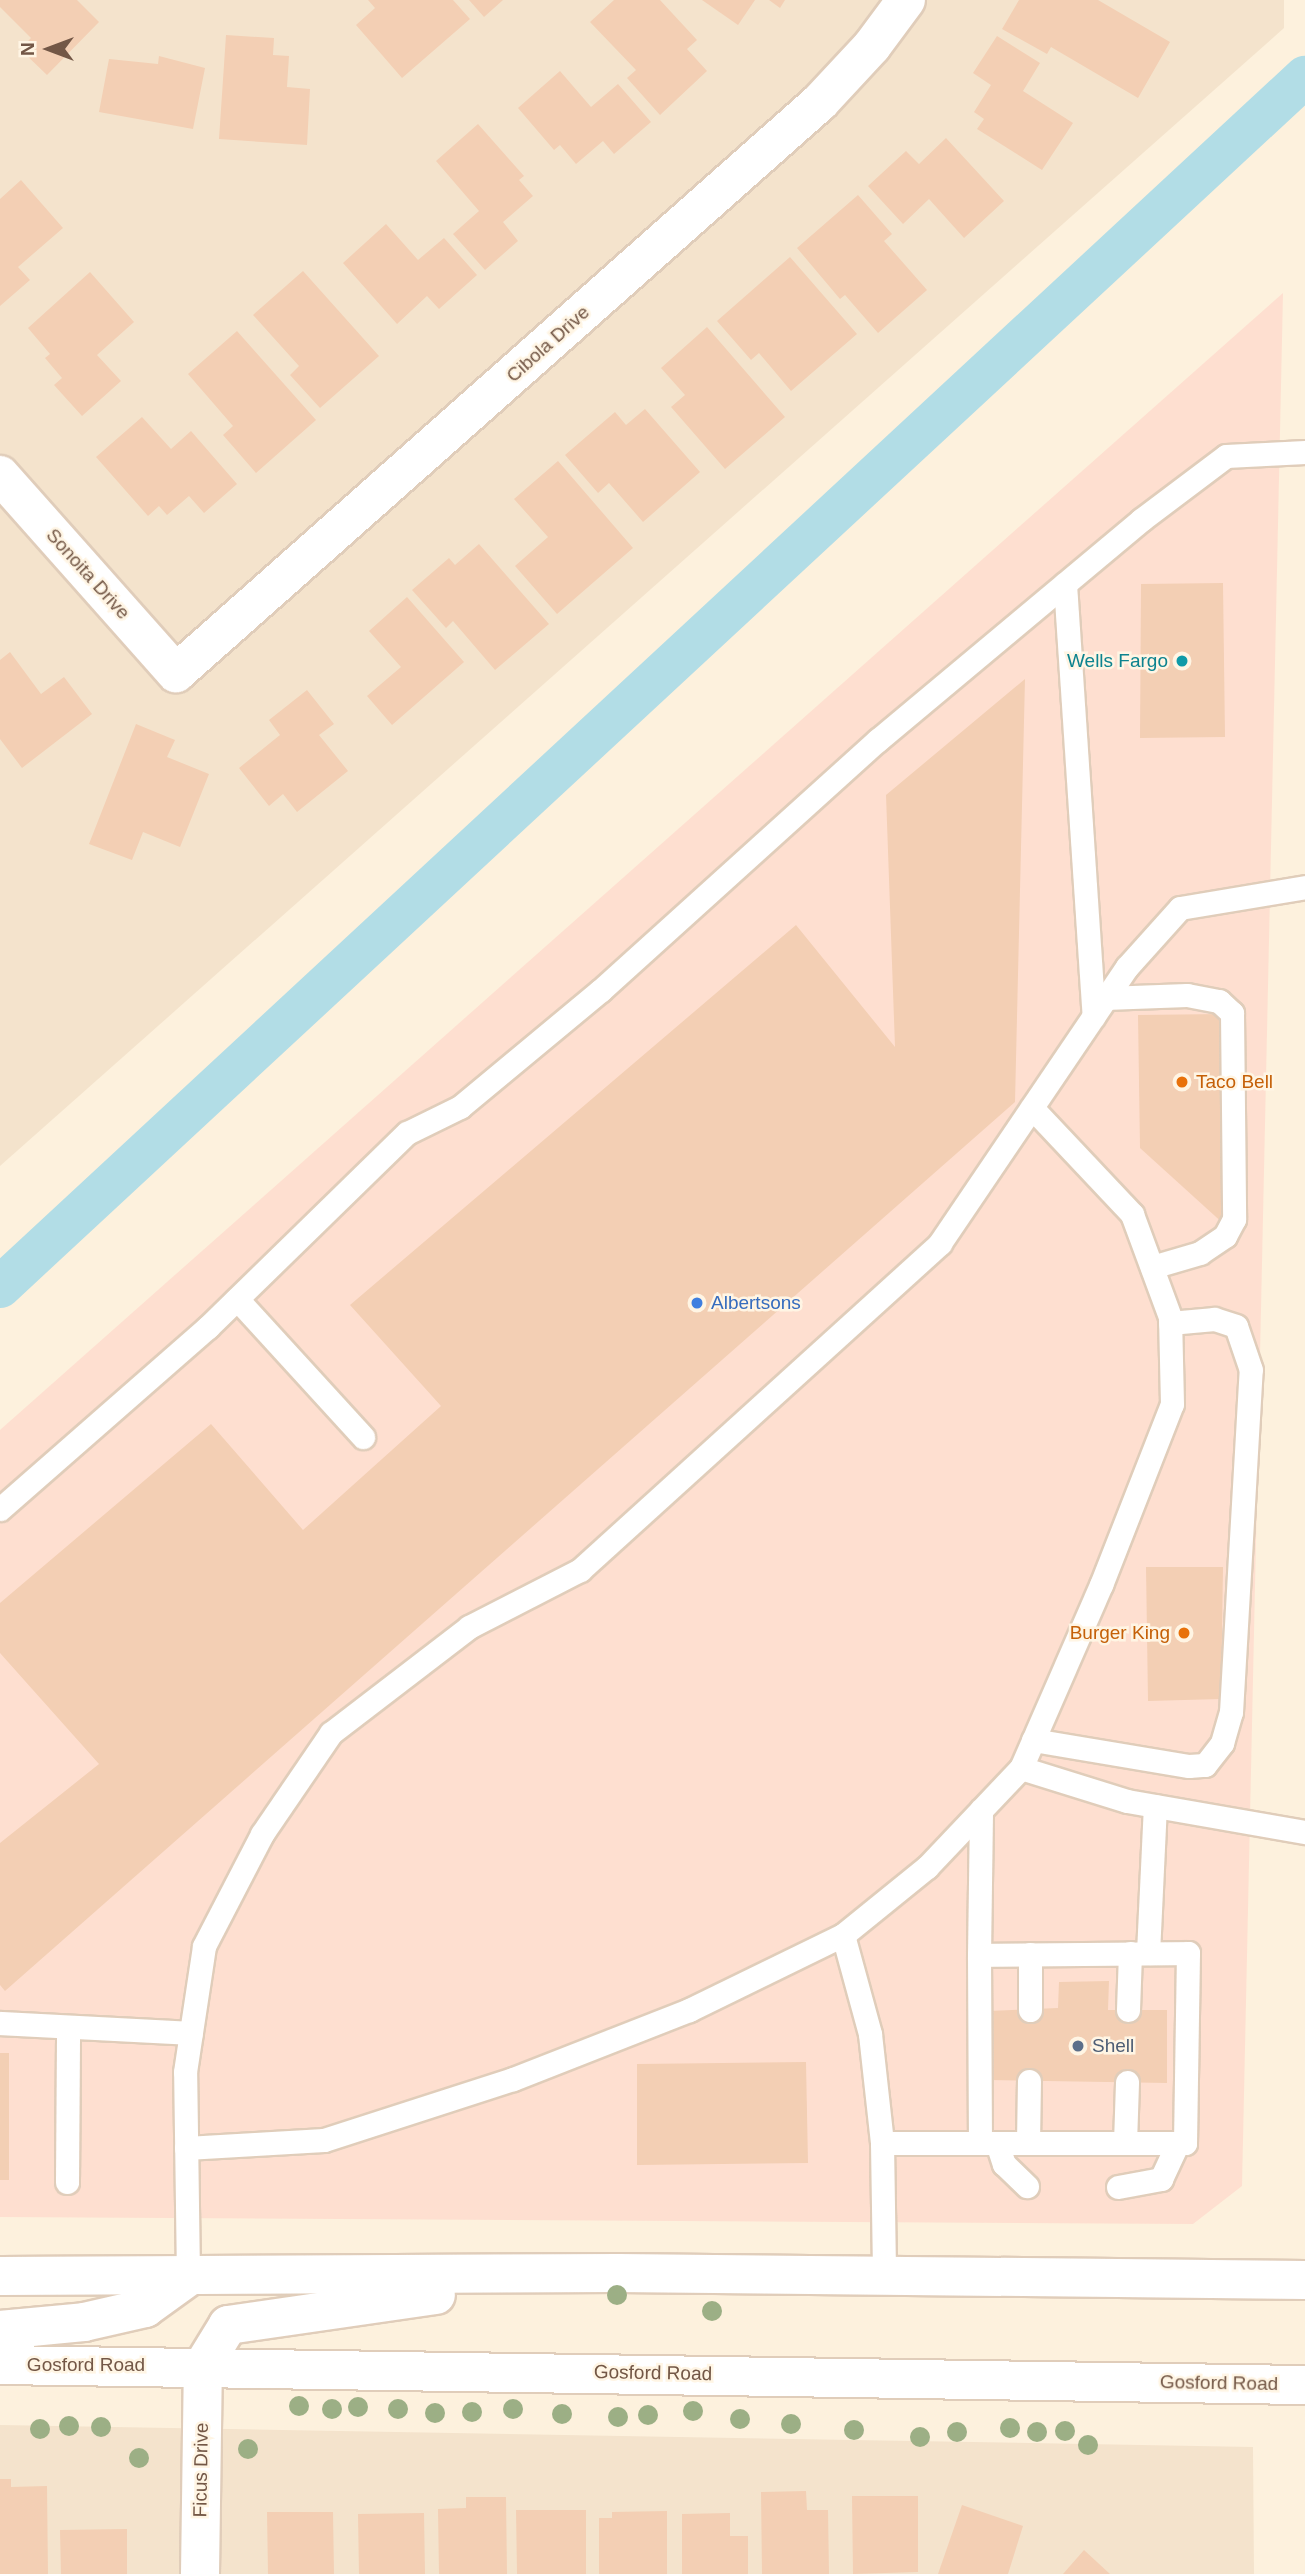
<!DOCTYPE html>
<html>
<head>
<meta charset="utf-8">
<style>
	body { margin:0 }
	#map { position:relative; width:1305px; height:2574px; overflow:hidden; background:#fdf1dd; font-family:Helvetica,sans-serif }
	div>[style] { position:absolute }
	[style*='--x'] { left:calc(var(--x)*1px); top:calc(var(--y)*1px); width:calc(var(--w)*1px); rotate:calc(var(--a)*1deg) }
	.residential>* { inset:0; background:#f4e3cc }
	.commercial>* { inset:0; background:#fedfd0 }
	.canal>* { height:42px; margin:-21px; padding:0 21px; transform-origin:21px; border-radius:21px; background:#b2dde6 }
	.building>* { inset:0; background:#f3cfb4 }
	.roads { filter:drop-shadow(2px 0 #e0cdba) drop-shadow(-2px 0 #e0cdba) drop-shadow(0 2px #e0cdba) drop-shadow(0 -2px #e0cdba) }
	.lane>* { height:23px; margin:-11.5px; padding:0 11.5px; transform-origin:11.5px; border-radius:11.5px; background:#fff }
	.street>* { height:38px; margin:-19px; padding:0 19px; transform-origin:19px; border-radius:19px; background:#fff }
	.secondary>* { height:38px; margin:-19px; padding:0 19px; transform-origin:19px; border-radius:19px; background:#fff }
	.trees>* { width:20px; height:20px; margin:-10px; border-radius:50%; background:#9caf85 }
	.dots>* { width:19px; height:19px; translate:-50% -50%; box-sizing:border-box; border:4px solid #fff5e4; border-radius:50% }
	span { translate:-50% -50%; white-space:nowrap; text-align:center; line-height:1.15; -webkit-text-stroke:5px #fff5e4; paint-order:stroke }
	.street-label { font-size:19px; color:#735746 }
	.culture-label { font-size:19px; color:#0d838f }
	.right { translate:-100% -50%; text-align:right }
	.food-label { font-size:19px; color:#c56008 }
	.left { translate:0 -50%; text-align:left }
	.shop-label { font-size:19px; color:#366cbe }
	.service-label { font-size:19px; color:#4e5e75 }
	.north { position:absolute; left:14px; top:14px; width:70px; height:70px; -webkit-text-stroke:5px #fff5e4; paint-order:stroke; rotate:270deg; font-size:19px; font-weight:700; line-height:28px; text-align:center; color:#735746 }
	.north::after { content:''; display:block; margin:auto; width:24px; height:32px; background:#735746; clip-path:polygon(50% 0,100% 100%,50% 72%,0 100%) }
</style>
</head>
<body>
<div id="map">
	<div class="residential">
		<i style="clip-path:polygon(0 0,1284px 0,1284px 28px,0 1166px)"></i>
		<i style="clip-path:polygon(0 2425px,1253px 2447px,1254px 2574px,0 2574px)"></i>
	</div>
	<div class="commercial">
		<i style="clip-path:polygon(1283px 293px,1242px 2186px,1193px 2224px,0 2217px,0 1430px)"></i>
	</div>
	<div class="canal">
		<i style="--x:0;--y:1287;--w:1780;--a:-42.84"></i>
	</div>
	<div class="building">
		<i style="clip-path:polygon(0 0,77px 0,99px 22px,47px 75px,20px 49px,31px 38px,0 7px)"></i>
		<i style="clip-path:polygon(368px 0,453px 0,470px 19px,402px 78px,356px 25px,375px 8px)"></i>
		<i style="clip-path:polygon(469px 0,503px 0,484px 17px)"></i>
		<i style="clip-path:polygon(614px 0,660px 0,697px 40px,687px 49px,707px 71px,660px 115px,627px 78px,636px 70px,590px 22px)"></i>
		<i style="clip-path:polygon(702px 0,755px 0,738px 25px)"></i>
		<i style="clip-path:polygon(769px 0,785px 0,780px 8px)"></i>
		<i style="clip-path:polygon(1019px 0,1098px 0,1170px 42px,1138px 98px,1051px 47px,1047px 54px,1002px 29px)"></i>
		<i style="clip-path:polygon(226px 35px,274px 38px,273px 55px,289px 56px,287px 87px,310px 89px,307px 145px,219px 139px)"></i>
		<i style="clip-path:polygon(997px 36px,1040px 63px,1023px 91px,1073px 123px,1042px 170px,977px 129px,984px 119px,974px 112px,991px 85px,973px 73px)"></i>
		<i style="clip-path:polygon(159px 56px,205px 68px,193px 129px,99px 112px,109px 59px,158px 64px)"></i>
		<i style="clip-path:polygon(560px 71px,591px 107px,618px 84px,651px 122px,614px 154px,603px 141px,576px 164px,560px 145px,554px 150px,518px 108px)"></i>
		<i style="clip-path:polygon(478px 124px,524px 176px,519px 180px,533px 196px,503px 222px,518px 241px,485px 270px,453px 234px,479px 211px,436px 161px)"></i>
		<i style="clip-path:polygon(946px 138px,1004px 201px,964px 238px,929px 199px,903px 224px,868px 186px,906px 151px,919px 164px)"></i>
		<i style="clip-path:polygon(21px 180px,63px 228px,18px 267px,30px 280px,0 306px,0 199px)"></i>
		<i style="clip-path:polygon(858px 195px,892px 234px,884px 241px,927px 290px,878px 333px,845px 295px,840px 299px,797px 248px)"></i>
		<i style="clip-path:polygon(386px 224px,418px 260px,444px 238px,477px 275px,439px 309px,427px 296px,397px 324px,343px 263px)"></i>
		<i style="clip-path:polygon(790px 257px,857px 334px,791px 391px,759px 353px,751px 360px,717px 321px)"></i>
		<i style="clip-path:polygon(303px 271px,379px 356px,320px 408px,290px 375px,299px 366px,253px 315px)"></i>
		<i style="clip-path:polygon(90px 272px,134px 322px,97px 355px,121px 381px,82px 416px,54px 385px,62px 378px,45px 358px,50px 354px,28px 328px)"></i>
		<i style="clip-path:polygon(707px 327px,785px 417px,725px 469px,671px 407px,685px 395px,661px 368px)"></i>
		<i style="clip-path:polygon(237px 331px,316px 420px,256px 473px,223px 435px,233px 426px,188px 374px)"></i>
		<i style="clip-path:polygon(645px 409px,700px 472px,643px 522px,609px 483px,598px 493px,565px 455px,615px 412px,626px 425px)"></i>
		<i style="clip-path:polygon(142px 417px,171px 449px,191px 431px,237px 484px,204px 513px,189px 496px,167px 515px,159px 506px,148px 516px,96px 457px)"></i>
		<i style="clip-path:polygon(558px 461px,633px 548px,557px 614px,515px 566px,548px 537px,514px 499px)"></i>
		<i style="clip-path:polygon(479px 544px,549px 624px,495px 670px,453px 621px,446px 628px,412px 590px,449px 558px,455px 565px)"></i>
		<i style="clip-path:polygon(1223px 583px,1225px 737px,1140px 738px,1141px 584px)"></i>
		<i style="clip-path:polygon(407px 597px,464px 662px,392px 725px,367px 696px,401px 667px,369px 631px)"></i>
		<i style="clip-path:polygon(10px 652px,41px 694px,64px 677px,92px 714px,22px 768px,0 739px,0 660px)"></i>
		<i style="clip-path:polygon(1025px 679px,1015px 1102px,5px 1991px,0 1985px,0 1843px,99px 1764px,0 1653px,0 1603px,211px 1424px,303px 1530px,441px 1406px,350px 1305px,796px 925px,895px 1047px,886px 795px)"></i>
		<i style="clip-path:polygon(307px 690px,334px 724px,319px 735px,348px 771px,297px 812px,283px 794px,269px 806px,239px 768px,280px 735px,269px 720px)"></i>
		<i style="clip-path:polygon(136px 724px,175px 740px,167px 757px,209px 774px,180px 847px,143px 832px,132px 860px,89px 844px)"></i>
		<i style="clip-path:polygon(1223px 1014px,1226px 1226px,1140px 1148px,1138px 1015px)"></i>
		<i style="clip-path:polygon(1146px 1567px,1223px 1567px,1221px 1699px,1148px 1701px)"></i>
		<i style="clip-path:polygon(1109px 1981px,1108px 2010px,1167px 2010px,1167px 2083px,989px 2080px,989px 2011px,1058px 2008px,1059px 1982px)"></i>
		<i style="clip-path:polygon(0 2053px,9px 2053px,9px 2180px,0 2180px)"></i>
		<i style="clip-path:polygon(806px 2062px,808px 2163px,637px 2165px,637px 2064px)"></i>
		<i style="clip-path:polygon(0 2479px,11px 2479px,11px 2487px,47px 2486px,48px 2574px,0 2574px)"></i>
		<i style="clip-path:polygon(806px 2491px,807px 2510px,828px 2510px,829px 2574px,762px 2574px,761px 2492px)"></i>
		<i style="clip-path:polygon(852px 2496px,918px 2496px,918px 2572px,853px 2574px)"></i>
		<i style="clip-path:polygon(466px 2497px,506px 2497px,507px 2574px,439px 2574px,438px 2509px,466px 2508px)"></i>
		<i style="clip-path:polygon(962px 2505px,1023px 2526px,1008px 2574px,938px 2574px)"></i>
		<i style="clip-path:polygon(516px 2510px,586px 2510px,586px 2574px,517px 2574px)"></i>
		<i style="clip-path:polygon(667px 2511px,667px 2574px,599px 2574px,599px 2518px,612px 2518px,612px 2512px)"></i>
		<i style="clip-path:polygon(267px 2512px,333px 2512px,334px 2574px,268px 2574px)"></i>
		<i style="clip-path:polygon(424px 2513px,425px 2574px,359px 2574px,358px 2514px)"></i>
		<i style="clip-path:polygon(730px 2513px,730px 2536px,748px 2536px,748px 2574px,682px 2574px,682px 2514px)"></i>
		<i style="clip-path:polygon(127px 2529px,127px 2574px,61px 2574px,60px 2530px)"></i>
		<i style="clip-path:polygon(1084px 2550px,1110px 2574px,1063px 2574px)"></i>
	</div>
	<div class="roads">
		<div class="lane">
			<i style="--x:1065;--y:584;--w:433;--a:86.2"></i>
			<i style="--x:1105;--y:998;--w:82;--a:-2.1"></i>
			<i style="--x:1187;--y:995;--w:33;--a:11"></i>
			<i style="--x:1219;--y:1001;--w:18;--a:43"></i>
			<i style="--x:1232;--y:1013;--w:206;--a:89.4"></i>
			<i style="--x:1234;--y:1219;--w:19;--a:118"></i>
			<i style="--x:1225;--y:1236;--w:30;--a:146"></i>
			<i style="--x:1200;--y:1253;--w:50;--a:163.7"></i>
			<i style="--x:237;--y:1299;--w:187;--a:47.6"></i>
			<i style="--x:0;--y:1509;--w:276;--a:-41.2"></i>
			<i style="--x:208;--y:1327;--w:278;--a:-44.3"></i>
			<i style="--x:407;--y:1133;--w:59;--a:-26.1"></i>
			<i style="--x:460;--y:1107;--w:183;--a:-39.7"></i>
			<i style="--x:601;--y:990;--w:373;--a:-42.1"></i>
			<i style="--x:878;--y:740;--w:343;--a:-39.9"></i>
			<i style="--x:1141;--y:520;--w:106;--a:-37"></i>
			<i style="--x:1226;--y:456;--w:79;--a:-2.9"></i>
			<i style="--x:1033;--y:1740;--w:158;--a:9.5"></i>
			<i style="--x:1189;--y:1766;--w:16;--a:-4"></i>
			<i style="--x:1205;--y:1765;--w:28;--a:-52"></i>
			<i style="--x:1222;--y:1743;--w:32;--a:-74"></i>
			<i style="--x:1231;--y:1712;--w:343;--a:-86.7"></i>
			<i style="--x:1251;--y:1370;--w:46;--a:-108.8"></i>
			<i style="--x:1236;--y:1326;--w:23;--a:-162"></i>
			<i style="--x:1214;--y:1319;--w:44;--a:174.8"></i>
			<i style="--x:1021;--y:1768;--w:111;--a:17.3"></i>
			<i style="--x:1127;--y:1801;--w:181;--a:9.9"></i>
			<i style="--x:843;--y:1935;--w:103;--a:74.7"></i>
			<i style="--x:870;--y:2034;--w:110;--a:83.7"></i>
			<i style="--x:882;--y:2143;--w:132;--a:89.1"></i>
			<i style="--x:1148;--y:1953;--w:147;--a:-87.3"></i>
			<i style="--x:1030;--y:1954;--w:56;--a:90"></i>
			<i style="--x:979;--y:1955;--w:145;--a:-89.2"></i>
			<i style="--x:1128;--y:2010;--w:57;--a:-88"></i>
			<i style="--x:0;--y:2023;--w:191;--a:3"></i>
			<i style="--x:882;--y:2143;--w:303;--a:0"></i>
			<i style="--x:1185;--y:2143;--w:190;--a:-89.1"></i>
			<i style="--x:1188;--y:1953;--w:209;--a:179.5"></i>
			<i style="--x:979;--y:1955;--w:188;--a:89.7"></i>
			<i style="--x:997;--y:2143;--w:22;--a:72"></i>
			<i style="--x:1004;--y:2164;--w:32;--a:44"></i>
			<i style="--x:1028;--y:2143;--w:62;--a:-89.1"></i>
			<i style="--x:1125;--y:2143;--w:61;--a:-88.1"></i>
			<i style="--x:186;--y:2148;--w:138;--a:-3.3"></i>
			<i style="--x:324;--y:2140;--w:199;--a:-17.9"></i>
			<i style="--x:513;--y:2079;--w:189;--a:-21.4"></i>
			<i style="--x:689;--y:2010;--w:171;--a:-26"></i>
			<i style="--x:843;--y:1935;--w:108;--a:-39"></i>
			<i style="--x:927;--y:1867;--w:137;--a:-46.5"></i>
			<i style="--x:1021;--y:1768;--w:200;--a:-66.4"></i>
			<i style="--x:1101;--y:1585;--w:194;--a:-68.6"></i>
			<i style="--x:1172;--y:1404;--w:87;--a:-91.3"></i>
			<i style="--x:1170;--y:1317;--w:110;--a:-110.3"></i>
			<i style="--x:1132;--y:1214;--w:146;--a:-133.3"></i>
			<i style="--x:67;--y:2182;--w:155;--a:-89.6"></i>
			<i style="--x:1118;--y:2187;--w:44;--a:-10.5"></i>
			<i style="--x:1161;--y:2179;--w:40;--a:-65"></i>
			<i style="--x:188;--y:2277;--w:205;--a:-90.8"></i>
			<i style="--x:185;--y:2072;--w:127;--a:-81.4"></i>
			<i style="--x:204;--y:1946;--w:126;--a:-62.6"></i>
			<i style="--x:262;--y:1834;--w:122;--a:-55.7"></i>
			<i style="--x:331;--y:1733;--w:174;--a:-37.5"></i>
			<i style="--x:469;--y:1627;--w:125;--a:-27.2"></i>
			<i style="--x:580;--y:1570;--w:486;--a:-42.2"></i>
			<i style="--x:940;--y:1243;--w:333;--a:-55.9"></i>
			<i style="--x:1127;--y:967;--w:79;--a:-48.1"></i>
			<i style="--x:1180;--y:908;--w:127;--a:-9.5"></i>
		</div>
		<div class="street">
			<i style="--x:0;--y:475;--w:265;--a:48.4"></i>
			<i style="--x:176;--y:673;--w:861;--a:-41.56"></i>
			<i style="--x:820;--y:102;--w:76;--a:-47.1"></i>
			<i style="--x:872;--y:46;--w:57;--a:-53.5"></i>
			<i style="--x:200;--y:2574;--w:208;--a:-89.2"></i>
		</div>
		<div class="secondary">
			<i style="--x:0;--y:2276;--w:618;--a:-0.28"></i>
			<i style="--x:618;--y:2273;--w:687;--a:0.58"></i>
			<i style="--x:0;--y:2330;--w:84;--a:-5.4"></i>
			<i style="--x:84;--y:2322;--w:63;--a:-12.9"></i>
			<i style="--x:145;--y:2308;--w:53;--a:-35.8"></i>
			<i style="--x:0;--y:2365;--w:1305;--a:0.88"></i>
			<i style="--x:203;--y:2366;--w:48;--a:-58.6"></i>
			<i style="--x:228;--y:2325;--w:210;--a:-8.2"></i>
		</div>
	</div>
	<div class="trees">
		<i style="left:617px;top:2295px"></i>
		<i style="left:712px;top:2311px"></i>
		<i style="left:299px;top:2406px"></i>
		<i style="left:358px;top:2407px"></i>
		<i style="left:332px;top:2409px"></i>
		<i style="left:398px;top:2409px"></i>
		<i style="left:513px;top:2409px"></i>
		<i style="left:693px;top:2411px"></i>
		<i style="left:472px;top:2412px"></i>
		<i style="left:435px;top:2413px"></i>
		<i style="left:562px;top:2414px"></i>
		<i style="left:648px;top:2415px"></i>
		<i style="left:618px;top:2417px"></i>
		<i style="left:740px;top:2419px"></i>
		<i style="left:791px;top:2424px"></i>
		<i style="left:69px;top:2426px"></i>
		<i style="left:101px;top:2427px"></i>
		<i style="left:1010px;top:2428px"></i>
		<i style="left:40px;top:2429px"></i>
		<i style="left:854px;top:2430px"></i>
		<i style="left:1065px;top:2431px"></i>
		<i style="left:957px;top:2432px"></i>
		<i style="left:1037px;top:2432px"></i>
		<i style="left:920px;top:2437px"></i>
		<i style="left:1088px;top:2445px"></i>
		<i style="left:248px;top:2449px"></i>
		<i style="left:139px;top:2458px"></i>
	</div>
	<div class="dots">
		<i style="left:1182px;top:661px;background:#0f9aa8"></i>
		<i style="left:1182px;top:1082px;background:#e8710a"></i>
		<i style="left:697px;top:1303px;background:#3f7fe0"></i>
		<i style="left:1184px;top:1633px;background:#e8710a"></i>
		<i style="left:1078px;top:2046px;background:#5c6f8a"></i>
	</div>
	<div class="street-label">
		<span style="left:548px;top:344px;rotate:-42deg">Cibola Drive</span>
		<span style="left:88px;top:574px;rotate:48deg">Sonoita Drive</span>
		<span style="left:86px;top:2365px">Gosford Road</span>
		<span style="left:653px;top:2373px;rotate:1deg">Gosford Road</span>
		<span style="left:1219px;top:2383px;rotate:1deg">Gosford Road</span>
		<span style="left:201px;top:2470px;rotate:-89deg">Ficus Drive</span>
	</div>
	<div class="culture-label">
		<span class="right" style="left:1168px;top:661px">Wells Fargo</span>
	</div>
	<div class="food-label">
		<span class="left" style="left:1196px;top:1082px">Taco Bell</span>
		<span class="right" style="left:1170px;top:1633px">Burger King</span>
	</div>
	<div class="shop-label">
		<span class="left" style="left:711px;top:1303px">Albertsons</span>
	</div>
	<div class="service-label">
		<span class="left" style="left:1092px;top:2046px">Shell</span>
	</div>
	<div class="north">N</div>
</div>
</body>
</html>
